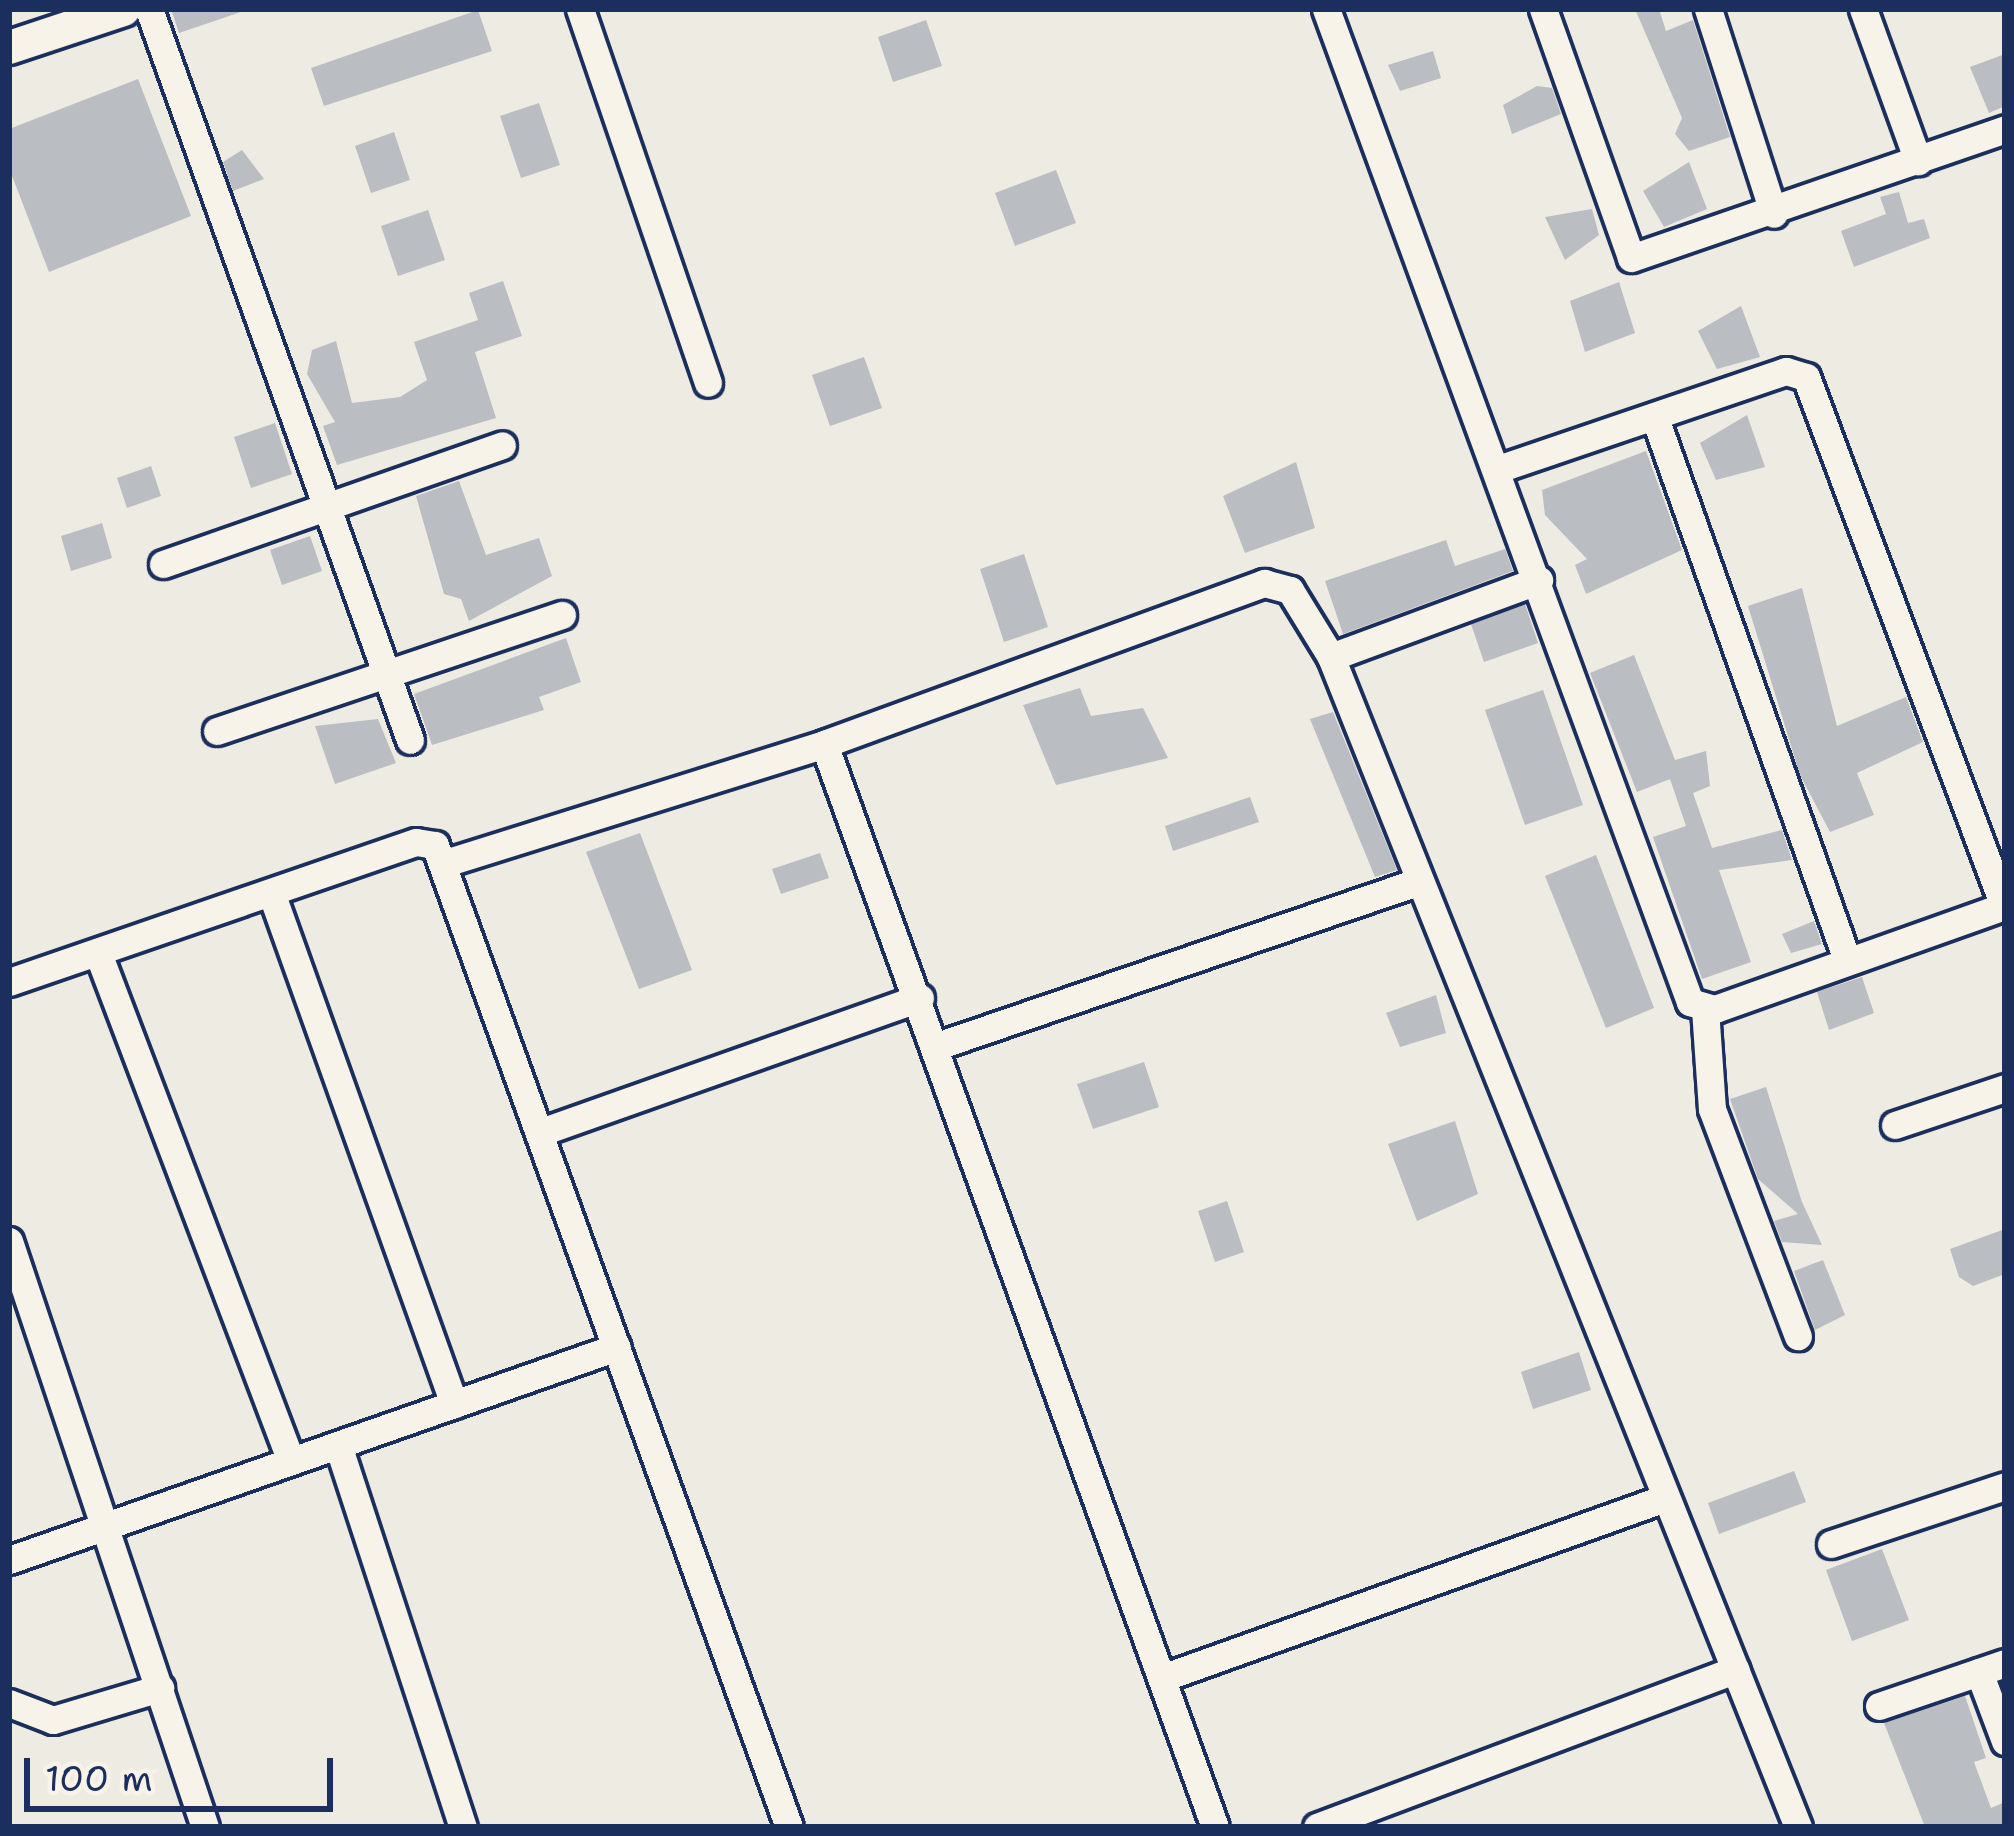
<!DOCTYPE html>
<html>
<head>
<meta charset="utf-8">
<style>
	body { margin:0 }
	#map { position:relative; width:2014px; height:1836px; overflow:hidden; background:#eeebe2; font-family:"Shantell Sans",sans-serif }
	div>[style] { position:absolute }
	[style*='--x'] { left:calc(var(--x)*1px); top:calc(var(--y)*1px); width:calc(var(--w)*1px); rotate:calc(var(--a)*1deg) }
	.building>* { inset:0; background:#babdc2 }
	.roads { filter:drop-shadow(3px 0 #1b2f5e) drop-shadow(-3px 0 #1b2f5e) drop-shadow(0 3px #1b2f5e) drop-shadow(0 -3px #1b2f5e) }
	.minor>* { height:27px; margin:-13.5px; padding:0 13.5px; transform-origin:13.5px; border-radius:13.5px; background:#f7f3e8 }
	.major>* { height:33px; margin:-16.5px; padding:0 16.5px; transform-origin:16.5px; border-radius:16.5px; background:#f7f3e8 }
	span { translate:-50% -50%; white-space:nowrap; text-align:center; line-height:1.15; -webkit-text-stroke:12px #f7f3e8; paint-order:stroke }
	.frame { position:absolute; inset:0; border:12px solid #1b2f5e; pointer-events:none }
	.scale { position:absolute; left:24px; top:1758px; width:309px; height:54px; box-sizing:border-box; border:6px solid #1b2f5e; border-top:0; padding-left:15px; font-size:36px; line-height:42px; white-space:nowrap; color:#1b2f5e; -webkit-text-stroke:9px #f7f3e8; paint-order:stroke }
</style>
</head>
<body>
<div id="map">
	<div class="building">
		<i style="clip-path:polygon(171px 9px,240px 9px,241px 12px,179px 33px)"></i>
		<i style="clip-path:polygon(1635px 9px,1659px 9px,1666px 31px,1693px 20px,1730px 137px,1689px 151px,1675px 134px,1682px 118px)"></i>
		<i style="clip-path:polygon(478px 10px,492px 51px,324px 106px,311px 68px)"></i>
		<i style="clip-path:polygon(926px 20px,942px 66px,893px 82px,878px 37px)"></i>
		<i style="clip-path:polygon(1433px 51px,1441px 78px,1400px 91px,1388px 65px)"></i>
		<i style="clip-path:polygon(2005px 54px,2005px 106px,1989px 113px,1970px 67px)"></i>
		<i style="clip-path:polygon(138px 79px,191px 216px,49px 272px,9px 168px,9px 129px)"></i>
		<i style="clip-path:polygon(1537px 86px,1552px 88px,1561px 114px,1512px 134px,1503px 105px)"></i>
		<i style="clip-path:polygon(539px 103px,560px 165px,521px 178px,500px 116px)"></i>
		<i style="clip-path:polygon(394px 132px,410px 180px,371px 193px,355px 146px)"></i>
		<i style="clip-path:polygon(242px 150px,264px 179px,233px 191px,223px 162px)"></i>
		<i style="clip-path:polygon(1689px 162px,1707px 209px,1664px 227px,1643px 191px)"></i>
		<i style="clip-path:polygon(1056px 170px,1076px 223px,1015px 246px,995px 193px)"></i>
		<i style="clip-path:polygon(1899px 192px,1908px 223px,1924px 219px,1930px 238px,1854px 267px,1841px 231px,1886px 214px,1880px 197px)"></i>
		<i style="clip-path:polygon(1592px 209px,1599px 235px,1565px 260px,1545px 217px)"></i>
		<i style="clip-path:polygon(428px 210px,445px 260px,398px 276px,381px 226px)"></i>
		<i style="clip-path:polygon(503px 281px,522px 336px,475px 352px,496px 418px,337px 465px,323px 426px,335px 422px,307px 374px,312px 350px,336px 341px,352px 403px,400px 397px,427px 380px,414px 342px,478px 320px,469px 293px)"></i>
		<i style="clip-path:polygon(1619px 282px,1635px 333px,1585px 352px,1570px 301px)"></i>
		<i style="clip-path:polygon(1741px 306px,1760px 357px,1717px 369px,1698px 331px)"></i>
		<i style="clip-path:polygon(864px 357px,882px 408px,830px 426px,812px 375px)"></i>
		<i style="clip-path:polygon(1747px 415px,1765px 467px,1716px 480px,1700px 443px)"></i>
		<i style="clip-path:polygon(275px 423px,292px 474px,251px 488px,234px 437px)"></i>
		<i style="clip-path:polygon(1646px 451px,1682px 550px,1586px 594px,1575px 565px,1587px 559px,1545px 515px,1542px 490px)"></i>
		<i style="clip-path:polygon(1296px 462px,1315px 528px,1245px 553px,1223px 496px)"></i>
		<i style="clip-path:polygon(151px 466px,161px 496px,127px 508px,117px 478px)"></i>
		<i style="clip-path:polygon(459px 481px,486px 555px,539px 538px,552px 576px,469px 621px,461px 599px,444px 594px,416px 496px)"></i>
		<i style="clip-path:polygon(102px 523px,112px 558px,71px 571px,61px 536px)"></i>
		<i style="clip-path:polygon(310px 536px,322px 571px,282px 585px,270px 550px)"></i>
		<i style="clip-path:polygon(1446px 540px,1455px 566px,1505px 549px,1513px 571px,1343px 634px,1325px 581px)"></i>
		<i style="clip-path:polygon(1024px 554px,1048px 627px,1004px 642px,980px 569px)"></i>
		<i style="clip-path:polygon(1802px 588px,1837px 726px,1906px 697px,1923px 742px,1857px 773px,1874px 815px,1830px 832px,1800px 775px,1748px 606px)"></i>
		<i style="clip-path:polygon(1525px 604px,1538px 643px,1484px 662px,1471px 624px)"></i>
		<i style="clip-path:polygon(566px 638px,581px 682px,539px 697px,544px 710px,432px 745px,414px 694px)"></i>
		<i style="clip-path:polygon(1634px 655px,1675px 760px,1706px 751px,1710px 786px,1693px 793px,1712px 848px,1782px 830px,1792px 860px,1719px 870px,1751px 962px,1702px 979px,1653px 837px,1686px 826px,1670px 779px,1637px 792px,1590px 673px)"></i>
		<i style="clip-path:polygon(1080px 688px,1091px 716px,1143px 708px,1168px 758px,1056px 785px,1023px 705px)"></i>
		<i style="clip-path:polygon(1543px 690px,1583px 805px,1525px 825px,1485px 710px)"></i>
		<i style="clip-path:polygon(1333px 712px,1397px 870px,1375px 877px,1310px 719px)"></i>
		<i style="clip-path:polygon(378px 719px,396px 763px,335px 784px,315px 726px)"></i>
		<i style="clip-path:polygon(1250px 797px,1259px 822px,1173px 851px,1165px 826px)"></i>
		<i style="clip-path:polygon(640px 833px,692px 970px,639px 989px,586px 852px)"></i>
		<i style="clip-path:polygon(820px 853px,829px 878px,781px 894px,772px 869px)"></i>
		<i style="clip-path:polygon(1596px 855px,1654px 1008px,1606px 1028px,1545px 876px)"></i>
		<i style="clip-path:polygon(1814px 921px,1822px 944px,1791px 953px,1782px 934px)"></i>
		<i style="clip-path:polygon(1862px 977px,1874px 1013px,1829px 1030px,1817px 992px)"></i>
		<i style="clip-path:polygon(1436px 995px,1446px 1033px,1400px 1047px,1386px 1013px)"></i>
		<i style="clip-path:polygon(1144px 1062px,1159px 1107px,1093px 1129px,1077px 1084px)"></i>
		<i style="clip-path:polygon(1766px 1087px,1802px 1202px,1822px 1245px,1782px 1242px,1774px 1221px,1798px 1214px,1758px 1179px,1730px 1099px)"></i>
		<i style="clip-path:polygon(1455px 1121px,1478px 1194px,1417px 1221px,1388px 1144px)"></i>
		<i style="clip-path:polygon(1227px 1201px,1244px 1252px,1215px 1262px,1198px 1211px)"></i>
		<i style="clip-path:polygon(2005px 1229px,2005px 1274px,1973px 1286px,1959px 1277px,1950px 1249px)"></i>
		<i style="clip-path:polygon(1823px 1260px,1845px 1315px,1815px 1330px,1794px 1271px)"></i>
		<i style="clip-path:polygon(1579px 1352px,1591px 1390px,1533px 1409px,1521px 1372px)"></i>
		<i style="clip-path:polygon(1794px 1471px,1806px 1502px,1719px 1534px,1708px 1503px)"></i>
		<i style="clip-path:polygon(1882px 1549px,1909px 1620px,1852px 1641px,1826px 1570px)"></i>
		<i style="clip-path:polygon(1965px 1696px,1986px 1758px,1974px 1762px,1991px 1808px,2005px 1802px,2005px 1827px,1925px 1827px,1884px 1723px)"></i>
	</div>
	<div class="roads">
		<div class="minor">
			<i style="--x:149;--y:9;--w:776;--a:70.35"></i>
			<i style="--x:580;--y:9;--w:395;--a:71.1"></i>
			<i style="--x:1326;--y:9;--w:1058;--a:69.87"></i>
			<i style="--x:1690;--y:1002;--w:26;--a:16"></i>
			<i style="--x:1715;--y:1009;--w:308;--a:-19.6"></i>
			<i style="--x:1543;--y:9;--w:264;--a:70.5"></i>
			<i style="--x:1631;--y:258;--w:396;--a:-19"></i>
			<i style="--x:1708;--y:9;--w:215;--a:72.2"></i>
			<i style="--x:1863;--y:9;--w:162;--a:70.1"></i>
			<i style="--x:1655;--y:418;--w:575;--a:70.49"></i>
			<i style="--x:1498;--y:469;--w:304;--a:-18.8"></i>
			<i style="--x:1786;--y:371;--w:21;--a:17"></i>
			<i style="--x:1806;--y:377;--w:565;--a:69.48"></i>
			<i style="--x:163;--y:564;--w:359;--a:-19.3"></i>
			<i style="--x:1331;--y:657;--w:222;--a:-20.3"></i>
			<i style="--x:217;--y:731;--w:364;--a:-18.6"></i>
			<i style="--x:824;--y:744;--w:1151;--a:70.15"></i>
			<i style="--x:445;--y:863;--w:397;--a:-17.4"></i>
			<i style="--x:824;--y:744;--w:469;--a:-20.1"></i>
			<i style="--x:1264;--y:583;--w:27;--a:15"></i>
			<i style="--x:1290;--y:590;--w:79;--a:58.5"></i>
			<i style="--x:1331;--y:657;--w:1260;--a:68.24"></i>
			<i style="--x:272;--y:895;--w:541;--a:70.32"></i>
			<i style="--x:98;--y:953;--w:543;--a:69.2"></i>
			<i style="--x:9;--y:982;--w:430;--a:-19"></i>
			<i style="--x:416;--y:842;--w:19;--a:9"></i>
			<i style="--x:435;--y:845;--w:1044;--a:70.18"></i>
			<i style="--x:1705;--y:1009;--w:100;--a:86"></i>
			<i style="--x:1712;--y:1109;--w:243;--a:69.3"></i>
			<i style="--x:937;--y:1046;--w:510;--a:-18.86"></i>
			<i style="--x:1895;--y:1125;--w:116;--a:-18.6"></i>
			<i style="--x:541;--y:1132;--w:402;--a:-19.5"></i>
			<i style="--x:9;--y:1241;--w:618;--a:71.51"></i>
			<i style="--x:338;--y:1445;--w:402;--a:71.9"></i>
			<i style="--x:1831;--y:1544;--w:183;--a:-18.4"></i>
			<i style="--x:9;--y:1560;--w:644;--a:-19.31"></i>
			<i style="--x:1979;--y:1672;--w:74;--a:69.4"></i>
			<i style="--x:1162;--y:1678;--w:534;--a:-19.69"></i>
			<i style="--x:9;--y:1703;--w:47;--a:21.1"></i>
			<i style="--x:53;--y:1720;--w:112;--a:-16.7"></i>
			<i style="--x:1879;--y:1706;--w:133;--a:-18.8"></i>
			<i style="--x:1317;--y:1827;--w:447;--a:-20.6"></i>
		</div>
		<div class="major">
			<i style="--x:9;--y:47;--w:120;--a:-18.4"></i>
		</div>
	</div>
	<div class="frame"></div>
	<div class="scale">100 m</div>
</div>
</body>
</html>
